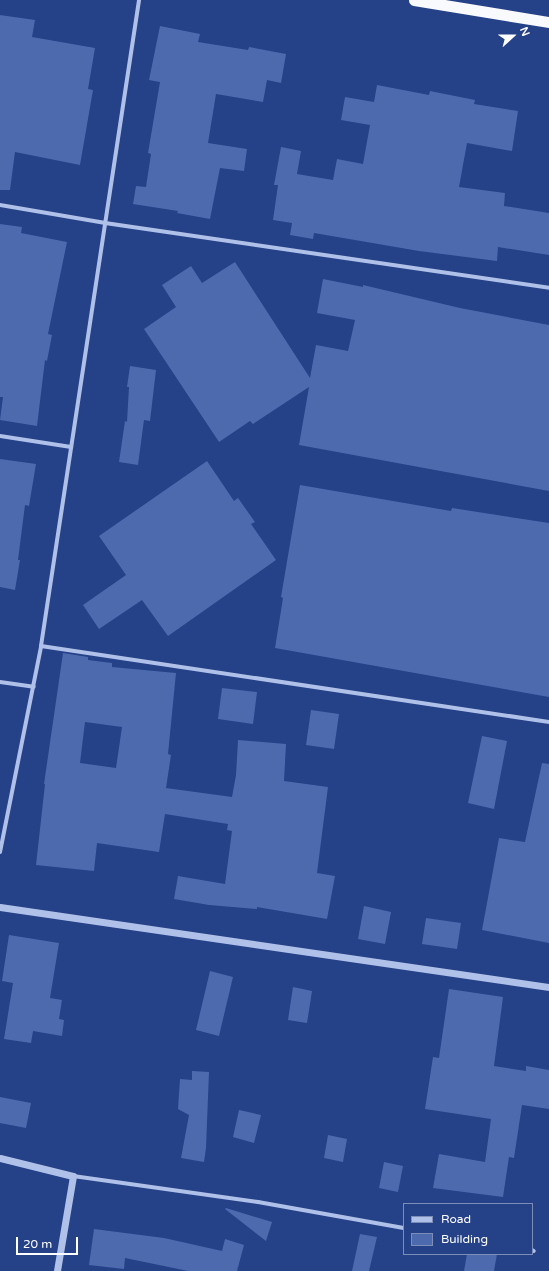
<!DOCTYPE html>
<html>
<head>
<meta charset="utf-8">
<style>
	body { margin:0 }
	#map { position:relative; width:549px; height:1271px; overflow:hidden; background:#254187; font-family:"Varela Round",sans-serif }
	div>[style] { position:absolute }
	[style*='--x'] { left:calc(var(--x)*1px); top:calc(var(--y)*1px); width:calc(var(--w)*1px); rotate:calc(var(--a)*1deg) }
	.building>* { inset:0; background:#4d6aaf }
	.minor>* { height:4px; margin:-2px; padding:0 2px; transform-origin:2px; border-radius:2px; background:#b0c1e9 }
	.tertiary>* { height:7px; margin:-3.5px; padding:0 3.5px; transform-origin:3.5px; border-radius:3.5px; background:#b0c1e9 }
	.trunk>* { height:11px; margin:-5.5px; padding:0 5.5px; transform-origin:5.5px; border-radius:5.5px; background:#f8fafe }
	span { translate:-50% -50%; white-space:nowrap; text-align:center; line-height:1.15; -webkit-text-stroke:3.5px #254187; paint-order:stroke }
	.legend { position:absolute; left:403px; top:1203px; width:130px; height:52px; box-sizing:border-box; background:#254187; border:1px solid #7c8db7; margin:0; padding:5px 7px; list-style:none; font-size:12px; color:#fff }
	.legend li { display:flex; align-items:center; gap:8px; height:20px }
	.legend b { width:20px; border:1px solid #7c8db7 }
	.north { position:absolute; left:493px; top:16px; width:40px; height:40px; -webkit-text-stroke:3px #254187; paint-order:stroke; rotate:69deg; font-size:11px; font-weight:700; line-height:16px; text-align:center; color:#fff }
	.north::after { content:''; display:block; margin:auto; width:14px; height:18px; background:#fff; clip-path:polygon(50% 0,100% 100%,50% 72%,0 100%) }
	.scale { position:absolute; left:16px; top:1237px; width:62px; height:18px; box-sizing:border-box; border:2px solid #fff; border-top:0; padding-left:5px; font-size:12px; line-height:14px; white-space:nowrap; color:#fff; -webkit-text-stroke:3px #254187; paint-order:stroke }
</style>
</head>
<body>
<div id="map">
	<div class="building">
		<i style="clip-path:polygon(0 15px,35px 20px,32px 37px,95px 48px,88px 89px,93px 90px,80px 165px,15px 152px,10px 190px,0 190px)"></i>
		<i style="clip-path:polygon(160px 26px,200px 34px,198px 42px,248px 50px,249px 47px,286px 54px,281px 83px,267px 80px,263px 102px,216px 94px,208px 143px,247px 149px,244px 171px,220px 168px,210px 219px,177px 213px,178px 211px,133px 204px,136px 186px,146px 187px,151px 154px,148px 153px,160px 82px,149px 80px)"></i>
		<i style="clip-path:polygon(377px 85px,429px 95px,430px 91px,475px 100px,474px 104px,518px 111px,512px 151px,467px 143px,459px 187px,505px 193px,504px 206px,549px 213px,549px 255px,498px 247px,497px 261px,419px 251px,314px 233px,313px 239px,290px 235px,292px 223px,273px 220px,278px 185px,274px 185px,281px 147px,301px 151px,297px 174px,333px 180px,337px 159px,363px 164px,370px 125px,341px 120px,345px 97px,374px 102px)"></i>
		<i style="clip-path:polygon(0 224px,22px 227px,21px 233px,67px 242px,48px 334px,52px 335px,47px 361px,45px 360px,37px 426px,0 420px,3px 397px,0 397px)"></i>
		<i style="clip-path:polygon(235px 262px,310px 378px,316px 345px,348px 351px,355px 320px,317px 313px,323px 279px,363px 287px,363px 285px,460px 308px,549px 325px,549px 491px,299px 445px,309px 387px,253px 424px,250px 421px,219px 442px,144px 329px,176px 307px,162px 285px,191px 266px,202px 283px)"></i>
		<i style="clip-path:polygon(130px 366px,156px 370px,150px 421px,144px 420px,138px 465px,119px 462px,125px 421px,127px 422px,129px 387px,127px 387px)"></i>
		<i style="clip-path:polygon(0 459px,36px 464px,29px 506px,25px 505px,18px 560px,20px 560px,15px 590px,0 587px)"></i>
		<i style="clip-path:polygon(207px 461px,234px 501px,238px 498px,255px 522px,251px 524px,276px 560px,168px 636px,142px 600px,99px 629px,83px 605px,126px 575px,99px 536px)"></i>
		<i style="clip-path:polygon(300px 485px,451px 511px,452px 508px,549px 523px,549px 697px,275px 648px,283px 598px,281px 597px)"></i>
		<i style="clip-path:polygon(evenodd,63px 653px,88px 657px,88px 660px,112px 663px,112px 667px,176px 673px,168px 754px,171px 755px,166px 788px,232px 797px,236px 775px,238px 740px,286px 744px,284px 781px,328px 787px,317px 873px,335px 876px,327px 919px,257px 907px,257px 909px,209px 905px,174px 899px,178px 876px,225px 884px,232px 831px,227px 830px,228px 824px,165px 814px,159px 852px,97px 843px,94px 871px,36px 865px,45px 784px,44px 784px,63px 653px,85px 722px,122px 727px,116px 768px,80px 763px,85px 722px)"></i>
		<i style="clip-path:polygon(222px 688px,257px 692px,253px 724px,218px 719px)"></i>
		<i style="clip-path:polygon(311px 710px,339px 714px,334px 749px,306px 745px)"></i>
		<i style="clip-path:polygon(482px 736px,507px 741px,494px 809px,468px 803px)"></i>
		<i style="clip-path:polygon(542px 763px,549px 764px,549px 943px,482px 930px,499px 838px,525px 842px)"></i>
		<i style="clip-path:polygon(364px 906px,391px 912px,385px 944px,358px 939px)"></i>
		<i style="clip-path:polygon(426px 918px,461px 923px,457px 949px,422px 944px)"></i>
		<i style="clip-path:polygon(9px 935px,59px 943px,50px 998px,62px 1000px,59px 1019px,64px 1020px,62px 1036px,33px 1031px,31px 1043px,4px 1039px,13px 983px,2px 981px)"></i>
		<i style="clip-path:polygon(210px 971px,233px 977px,219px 1036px,196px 1030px)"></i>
		<i style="clip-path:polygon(293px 987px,312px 991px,307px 1023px,288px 1020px)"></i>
		<i style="clip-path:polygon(449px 989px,503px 997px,494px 1066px,526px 1071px,526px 1066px,549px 1070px,549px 1109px,522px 1105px,514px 1158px,509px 1157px,503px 1197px,433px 1188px,439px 1154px,485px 1162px,491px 1119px,425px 1109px,433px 1057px,439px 1058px)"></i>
		<i style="clip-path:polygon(192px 1071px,209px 1072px,206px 1148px,204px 1162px,181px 1158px,189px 1115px,178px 1109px,180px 1079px,192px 1080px)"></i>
		<i style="clip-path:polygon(0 1097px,31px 1103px,26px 1128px,0 1123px)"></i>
		<i style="clip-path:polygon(239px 1110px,261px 1115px,254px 1143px,233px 1137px)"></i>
		<i style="clip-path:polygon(328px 1135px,347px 1139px,343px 1162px,324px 1158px)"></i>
		<i style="clip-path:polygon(384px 1162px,403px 1166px,398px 1192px,379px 1188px)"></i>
		<i style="clip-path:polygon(226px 1208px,272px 1222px,266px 1241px,225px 1209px)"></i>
		<i style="clip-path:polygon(94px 1229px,164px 1238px,222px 1251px,225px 1239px,244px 1245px,237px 1271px,188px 1271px,125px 1258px,124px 1269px,89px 1265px)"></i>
		<i style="clip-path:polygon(360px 1234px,377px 1237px,369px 1271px,352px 1271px)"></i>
		<i style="clip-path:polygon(467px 1254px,497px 1254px,494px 1271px,464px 1271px)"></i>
	</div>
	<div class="minor">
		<i style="--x:0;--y:205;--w:107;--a:9.7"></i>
		<i style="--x:105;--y:223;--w:449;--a:8.3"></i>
		<i style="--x:0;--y:436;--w:72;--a:8.8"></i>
		<i style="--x:41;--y:646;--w:514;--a:8.51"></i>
		<i style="--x:0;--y:682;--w:34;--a:8"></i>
		<i style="--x:0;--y:852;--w:210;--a:-78.7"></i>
		<i style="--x:41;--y:646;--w:653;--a:-81.37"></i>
		<i style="--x:73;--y:1176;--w:187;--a:8"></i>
		<i style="--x:258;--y:1202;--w:148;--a:10.1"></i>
		<i style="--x:532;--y:1250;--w:2;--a:27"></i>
	</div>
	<div class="tertiary">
		<i style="--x:0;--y:907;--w:555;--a:8.29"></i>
		<i style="--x:0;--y:1158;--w:75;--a:13.9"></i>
		<i style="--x:73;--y:1176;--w:96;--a:99.6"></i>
	</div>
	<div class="trunk">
		<i style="--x:414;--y:0;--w:137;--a:9.3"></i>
	</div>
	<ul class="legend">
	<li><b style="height:5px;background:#b0c1e9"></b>Road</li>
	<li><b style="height:11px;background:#4d6aaf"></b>Building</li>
	</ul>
	<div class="north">N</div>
	<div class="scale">20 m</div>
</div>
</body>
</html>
